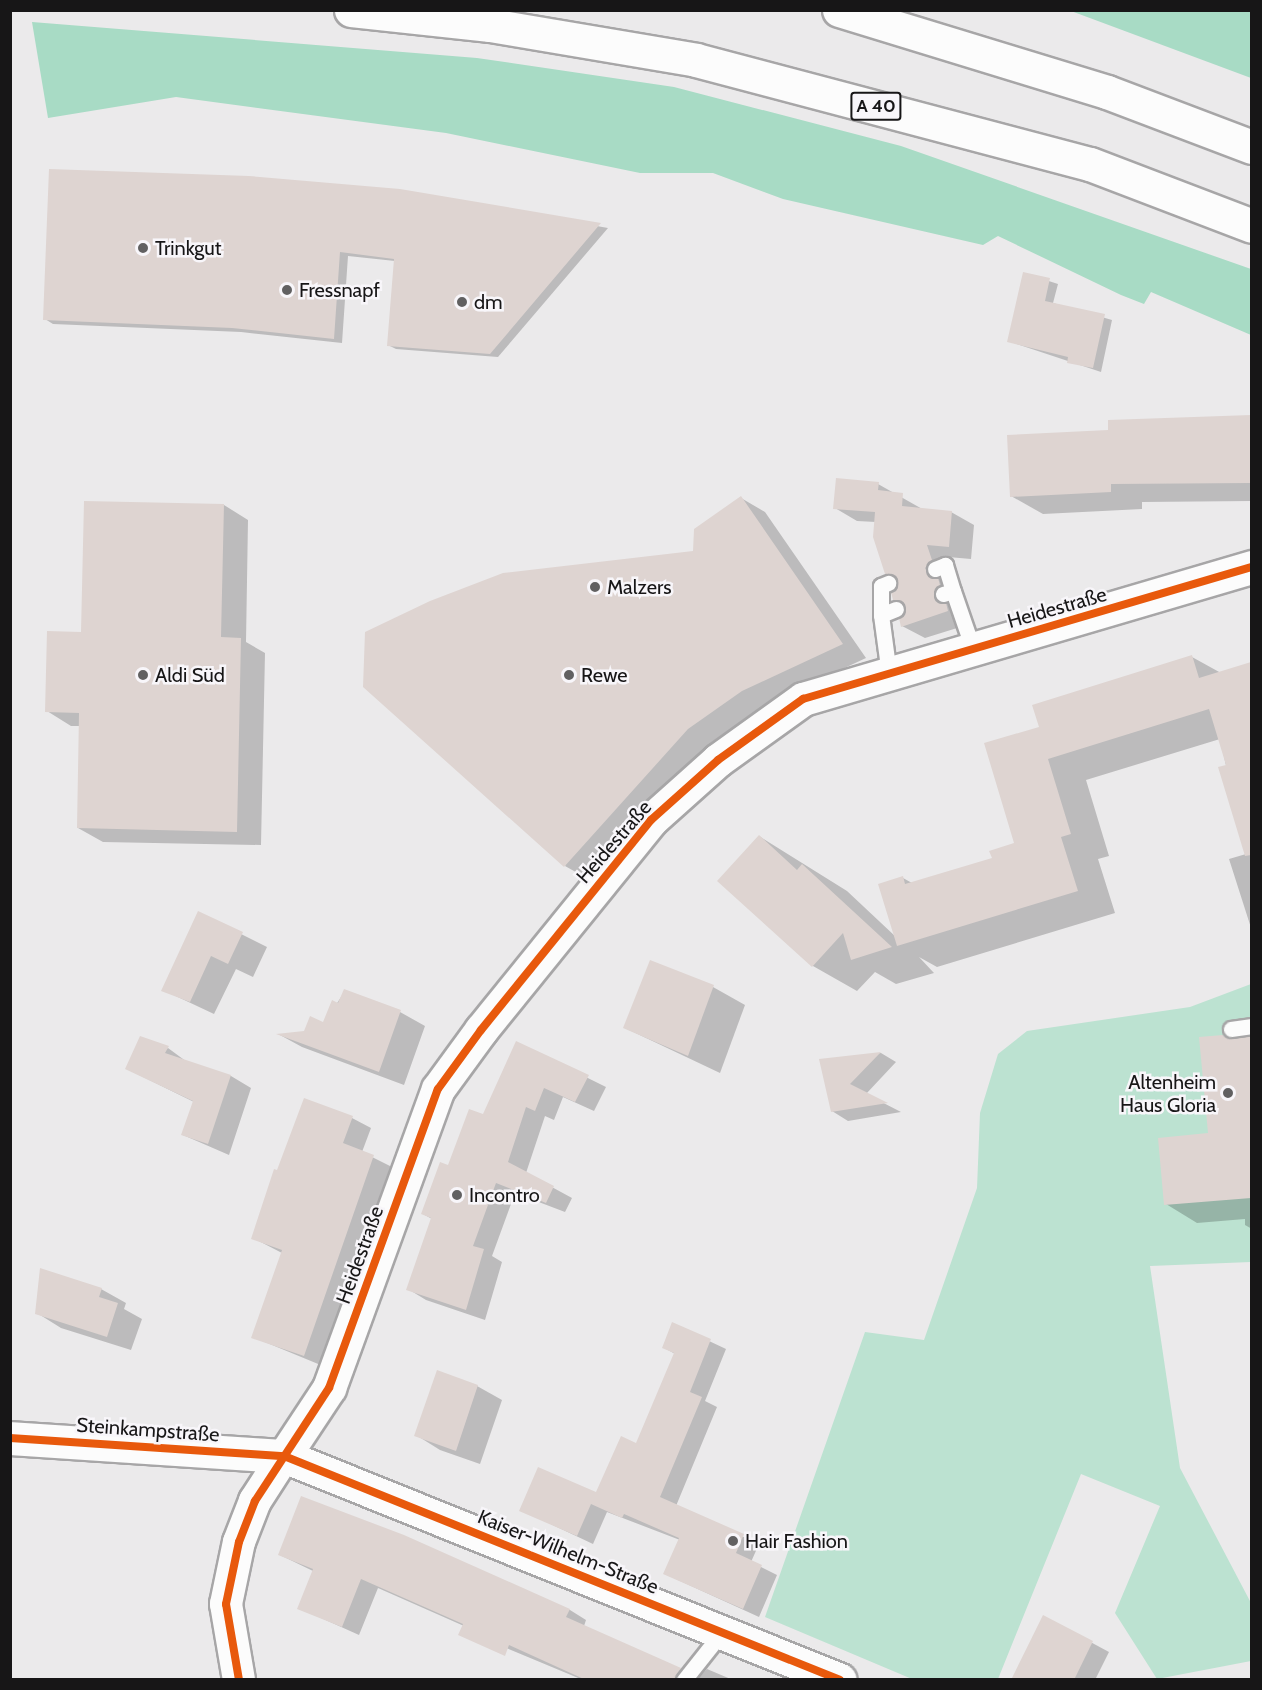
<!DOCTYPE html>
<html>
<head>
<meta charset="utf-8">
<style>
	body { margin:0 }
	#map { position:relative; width:1262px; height:1690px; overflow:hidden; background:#ebeaeb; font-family:Cabin,sans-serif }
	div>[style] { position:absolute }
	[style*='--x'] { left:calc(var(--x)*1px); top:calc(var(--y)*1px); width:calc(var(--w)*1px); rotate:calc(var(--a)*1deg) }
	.green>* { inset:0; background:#bce2d1 }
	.forest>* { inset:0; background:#a8dbc5 }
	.shadow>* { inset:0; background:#0003 }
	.building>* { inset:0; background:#ded4d1 }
	.roads { filter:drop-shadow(2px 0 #a7a6a7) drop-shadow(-2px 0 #a7a6a7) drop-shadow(0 2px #a7a6a7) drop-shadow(0 -2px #a7a6a7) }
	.service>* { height:15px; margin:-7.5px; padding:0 7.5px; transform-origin:7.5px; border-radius:7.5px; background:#fcfcfc }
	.minor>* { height:32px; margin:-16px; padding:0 16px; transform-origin:16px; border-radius:16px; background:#fcfcfc }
	.tertiary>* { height:33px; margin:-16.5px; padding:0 16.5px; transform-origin:16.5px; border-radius:16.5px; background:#fcfcfc }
	.motorway>* { height:33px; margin:-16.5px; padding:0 16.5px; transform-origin:16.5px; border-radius:16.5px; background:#fcfcfc }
	.cycleway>* { height:8px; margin:-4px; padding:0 4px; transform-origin:4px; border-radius:4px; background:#e8590c }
	.dots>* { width:16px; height:16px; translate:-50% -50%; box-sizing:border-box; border:3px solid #f8f6fa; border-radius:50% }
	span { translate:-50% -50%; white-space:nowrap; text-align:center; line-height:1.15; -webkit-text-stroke:5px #f8f6fa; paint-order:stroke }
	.shield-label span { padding:2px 4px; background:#f8f6fa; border:2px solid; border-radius:4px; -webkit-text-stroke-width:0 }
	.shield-label { font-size:18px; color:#171617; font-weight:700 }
	.poi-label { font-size:20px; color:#171617 }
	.left { translate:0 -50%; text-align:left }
	.right { translate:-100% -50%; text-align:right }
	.street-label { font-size:20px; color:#171617 }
	.frame { position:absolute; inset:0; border:12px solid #171617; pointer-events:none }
</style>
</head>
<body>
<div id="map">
	<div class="green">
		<i style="clip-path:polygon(1251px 984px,1251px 1262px,1150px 1266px,1180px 1468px,1251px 1603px,1251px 1661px,1157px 1679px,1115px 1613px,1160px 1506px,1081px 1474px,998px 1679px,912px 1679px,765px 1617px,865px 1332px,924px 1340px,977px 1188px,980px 1113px,998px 1054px,1027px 1031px,1190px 1007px)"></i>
	</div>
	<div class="forest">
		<i style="clip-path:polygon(1071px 11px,1251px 11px,1251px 78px)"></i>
		<i style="clip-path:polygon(32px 22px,477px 58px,674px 87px,901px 146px,1251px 269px,1251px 335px,1151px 292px,1144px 304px,1121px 295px,998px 236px,983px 245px,783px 199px,713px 173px,640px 173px,446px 133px,176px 97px,48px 118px)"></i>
	</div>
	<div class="shadow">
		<i style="clip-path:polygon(399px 191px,608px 228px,498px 357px,396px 349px,388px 345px,395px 261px,348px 256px,342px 343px,241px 332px,53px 324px,45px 319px)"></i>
		<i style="clip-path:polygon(1024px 273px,1058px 284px,1053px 303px,1112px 320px,1101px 372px,1008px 341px)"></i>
		<i style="clip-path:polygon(1252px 417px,1252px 501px,1142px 502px,1142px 509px,1043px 514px,1011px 496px,1110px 431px,1110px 422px)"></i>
		<i style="clip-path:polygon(878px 484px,924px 510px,951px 512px,974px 525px,971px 559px,948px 557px,970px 624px,925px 638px,902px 626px,907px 606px,876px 522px,857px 521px,835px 508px)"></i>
		<i style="clip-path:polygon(741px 498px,765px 512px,866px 658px,767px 704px,712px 742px,590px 880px,565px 866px,694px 553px)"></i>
		<i style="clip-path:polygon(224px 505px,248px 520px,246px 642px,265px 653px,261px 845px,103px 842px,78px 828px,80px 726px,71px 726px,47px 711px,82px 634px)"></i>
		<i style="clip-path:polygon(1192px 657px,1221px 673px,1252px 664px,1252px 931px,1229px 859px,1246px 854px,1220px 739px,1086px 780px,1109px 856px,1098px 859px,1115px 913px,937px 967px,919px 957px,934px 973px,896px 984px,875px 972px,857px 991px,813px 966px,719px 881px,759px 836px,847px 891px,896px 937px,903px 878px,912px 883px,994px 859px,1016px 844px,1041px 728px)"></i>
		<i style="clip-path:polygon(199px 913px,267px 947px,253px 977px,236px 969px,214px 1014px,163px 990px)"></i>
		<i style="clip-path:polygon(713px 987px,745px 1005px,720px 1073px,625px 1028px)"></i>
		<i style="clip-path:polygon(345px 991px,400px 1012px,425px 1026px,404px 1085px,302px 1047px,280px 1035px,306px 1032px,324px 1023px)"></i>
		<i style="clip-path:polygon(1231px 1040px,1252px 1052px,1252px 1229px,1245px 1225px,1245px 1219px,1197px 1223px,1166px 1204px,1209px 1135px)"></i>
		<i style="clip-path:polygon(517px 1043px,606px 1087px,594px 1111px,563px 1097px,554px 1120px,545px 1116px,526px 1173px,572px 1198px,565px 1212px,515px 1193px,492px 1256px,502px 1262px,485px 1320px,426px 1300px,408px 1289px,432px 1219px,423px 1214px,484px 1116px)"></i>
		<i style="clip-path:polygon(168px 1048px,187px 1062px,231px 1076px,251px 1088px,229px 1155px,183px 1135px,194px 1102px,127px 1069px)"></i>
		<i style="clip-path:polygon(881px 1053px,896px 1062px,866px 1094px,901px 1112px,848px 1121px,832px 1111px,820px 1060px)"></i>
		<i style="clip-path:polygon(352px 1118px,371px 1128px,362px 1152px,392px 1167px,323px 1366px,253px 1337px,282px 1253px,253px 1238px,278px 1172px)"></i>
		<i style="clip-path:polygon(101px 1289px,126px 1303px,124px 1309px,142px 1319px,131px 1350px,61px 1328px,37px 1313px)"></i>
		<i style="clip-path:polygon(673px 1324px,726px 1349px,705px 1401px,717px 1407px,676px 1506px,759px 1544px,751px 1562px,777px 1575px,759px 1617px,665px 1574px,680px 1540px,607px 1512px,593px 1544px,521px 1510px,597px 1494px,637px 1445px,675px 1354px,663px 1347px)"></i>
		<i style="clip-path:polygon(477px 1386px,502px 1400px,480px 1464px,440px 1450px,416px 1435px)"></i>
		<i style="clip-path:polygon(404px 1537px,570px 1610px,586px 1620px,584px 1626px,698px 1679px,707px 1669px,733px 1680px,583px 1680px,480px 1637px,464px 1626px,378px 1588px,359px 1635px,299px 1608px,313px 1571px,280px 1555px)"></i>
		<i style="clip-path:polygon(1044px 1617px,1109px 1652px,1095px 1680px,1012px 1680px)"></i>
	</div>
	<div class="building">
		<i style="clip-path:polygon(49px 169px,249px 176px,400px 189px,601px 223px,490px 354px,387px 346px,394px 259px,340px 252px,334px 339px,232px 328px,43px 320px)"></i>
		<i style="clip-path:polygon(1023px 272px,1050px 278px,1045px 301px,1105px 314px,1093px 368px,1067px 363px,1068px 357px,1007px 342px)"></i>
		<i style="clip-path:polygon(1251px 415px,1251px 483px,1111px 484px,1111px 492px,1010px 497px,1007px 435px,1108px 430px,1108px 420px)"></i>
		<i style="clip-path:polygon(836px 478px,879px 482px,878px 490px,903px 493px,902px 506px,952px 511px,949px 547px,927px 545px,932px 560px,925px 568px,929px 576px,938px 578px,940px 585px,934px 597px,946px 603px,948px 611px,901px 627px,899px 618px,905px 606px,893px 600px,891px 592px,897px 580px,885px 574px,873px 537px,875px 512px,833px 509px)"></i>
		<i style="clip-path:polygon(741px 496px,843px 644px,742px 691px,688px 729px,564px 867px,363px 687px,365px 632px,430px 601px,503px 573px,693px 551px,694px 529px)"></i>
		<i style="clip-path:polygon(84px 501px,224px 504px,221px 637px,241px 638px,237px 832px,77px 828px,79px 713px,45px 712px,47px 631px,81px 632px)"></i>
		<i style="clip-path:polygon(1192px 655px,1199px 678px,1251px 662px,1251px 855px,1245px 856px,1218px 767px,1226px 765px,1209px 709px,1048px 759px,1071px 834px,1061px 837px,1078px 891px,897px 946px,878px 884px,903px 876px,905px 884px,992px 858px,989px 851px,1014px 843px,984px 743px,1039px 727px,1032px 705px)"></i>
		<i style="clip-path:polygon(759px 835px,797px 870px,802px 864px,892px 947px,851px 960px,843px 933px,812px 967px,717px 881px)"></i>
		<i style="clip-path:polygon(198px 911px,243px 932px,228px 964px,211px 956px,190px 1002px,161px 991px)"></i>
		<i style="clip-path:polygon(650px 960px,714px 985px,688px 1056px,623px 1028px)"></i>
		<i style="clip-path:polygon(344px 989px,401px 1010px,379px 1072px,276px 1034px,304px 1031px,310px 1016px,323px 1022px,332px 1000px,338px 1003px)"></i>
		<i style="clip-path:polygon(1223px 1035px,1232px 1039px,1251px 1036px,1251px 1198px,1164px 1205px,1158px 1138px,1208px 1133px,1199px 1037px)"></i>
		<i style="clip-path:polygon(140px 1036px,169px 1046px,165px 1053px,231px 1075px,208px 1144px,181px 1135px,193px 1101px,125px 1069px)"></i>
		<i style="clip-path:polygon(516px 1041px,589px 1075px,575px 1102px,544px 1088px,535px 1111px,526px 1107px,508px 1162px,554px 1186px,546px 1203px,496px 1183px,473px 1246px,484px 1249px,466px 1310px,406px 1290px,431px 1218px,421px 1214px,440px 1162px,448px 1165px,469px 1109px,483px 1114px)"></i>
		<i style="clip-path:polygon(881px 1052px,850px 1084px,888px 1103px,831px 1112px,819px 1059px)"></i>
		<i style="clip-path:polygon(304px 1098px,353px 1116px,343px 1143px,374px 1155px,304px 1356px,251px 1338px,282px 1250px,251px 1239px,274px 1169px,277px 1170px)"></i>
		<i style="clip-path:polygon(40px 1268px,102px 1288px,99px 1297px,118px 1303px,107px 1337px,35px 1314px)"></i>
		<i style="clip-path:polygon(672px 1322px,711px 1339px,690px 1392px,702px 1397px,660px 1497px,744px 1534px,736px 1553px,762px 1565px,743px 1609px,663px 1574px,679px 1538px,624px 1514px,622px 1518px,591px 1504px,577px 1536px,519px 1511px,538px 1467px,596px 1492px,621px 1436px,636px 1443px,674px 1353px,662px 1348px)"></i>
		<i style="clip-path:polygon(437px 1370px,478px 1385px,456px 1451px,414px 1436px)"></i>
		<i style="clip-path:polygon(301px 1496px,404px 1535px,570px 1609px,566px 1617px,681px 1668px,674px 1680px,586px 1680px,509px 1645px,505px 1656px,458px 1635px,463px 1624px,361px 1579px,342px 1627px,297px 1609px,313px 1569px,278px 1555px)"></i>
		<i style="clip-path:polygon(1043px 1615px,1093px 1641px,1074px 1680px,1011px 1680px)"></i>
	</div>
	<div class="roads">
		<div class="service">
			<i style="--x:935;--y:569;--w:11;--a:-22"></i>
			<i style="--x:945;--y:565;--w:27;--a:73"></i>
			<i style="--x:943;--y:594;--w:10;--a:-17"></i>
			<i style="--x:953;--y:591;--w:61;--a:71"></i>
			<i style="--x:881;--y:615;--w:29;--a:-90"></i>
			<i style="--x:881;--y:586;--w:8;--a:-23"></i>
			<i style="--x:889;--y:674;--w:60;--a:-97.7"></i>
			<i style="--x:881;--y:615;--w:16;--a:-22"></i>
			<i style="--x:1231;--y:1029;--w:21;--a:-8"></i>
			<i style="--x:684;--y:1680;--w:61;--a:-51.6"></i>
		</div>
		<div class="minor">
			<i style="--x:239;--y:1680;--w:77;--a:-99.7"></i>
			<i style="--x:226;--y:1604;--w:63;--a:-78.2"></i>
			<i style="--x:239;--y:1542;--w:44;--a:-68.7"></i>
			<i style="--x:255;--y:1501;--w:54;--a:-57.2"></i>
		</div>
		<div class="tertiary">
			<i style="--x:10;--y:1438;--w:275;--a:3.8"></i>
			<i style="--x:284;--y:1456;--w:599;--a:21.94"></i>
			<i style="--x:284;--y:1456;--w:82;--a:-56.5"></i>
			<i style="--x:329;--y:1388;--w:318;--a:-70"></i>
			<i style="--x:438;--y:1089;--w:73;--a:-53.9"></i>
			<i style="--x:481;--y:1030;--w:270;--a:-51"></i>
			<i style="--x:651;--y:820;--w:90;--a:-41.8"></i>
			<i style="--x:718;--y:760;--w:105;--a:-35.7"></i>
			<i style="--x:803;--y:699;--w:468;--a:-16.4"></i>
		</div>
		<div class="motorway">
			<i style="--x:351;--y:10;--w:140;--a:6.2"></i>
			<i style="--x:490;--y:25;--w:209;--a:9.6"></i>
			<i style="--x:696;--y:60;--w:407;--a:14.8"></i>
			<i style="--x:1090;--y:164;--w:173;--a:20.9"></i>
			<i style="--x:839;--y:10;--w:280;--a:17"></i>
			<i style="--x:1107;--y:92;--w:155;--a:20.8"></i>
		</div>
	</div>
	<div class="cycleway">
		<i style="--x:10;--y:1438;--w:275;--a:3.8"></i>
		<i style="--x:284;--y:1456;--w:599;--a:21.94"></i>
		<i style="--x:239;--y:1680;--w:77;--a:-99.7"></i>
		<i style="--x:226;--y:1604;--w:63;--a:-78.2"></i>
		<i style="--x:239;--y:1542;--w:44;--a:-68.7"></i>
		<i style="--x:255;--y:1501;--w:135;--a:-56.8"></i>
		<i style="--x:329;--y:1388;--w:318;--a:-70"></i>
		<i style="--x:438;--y:1089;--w:73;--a:-53.9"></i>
		<i style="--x:481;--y:1030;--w:270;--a:-51"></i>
		<i style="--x:651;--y:820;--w:90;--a:-41.8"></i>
		<i style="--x:718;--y:760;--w:105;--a:-35.7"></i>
		<i style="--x:803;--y:699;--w:468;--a:-16.4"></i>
	</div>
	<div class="dots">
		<i style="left:143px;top:248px;background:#616061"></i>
		<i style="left:287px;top:290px;background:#616061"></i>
		<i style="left:462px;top:302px;background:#616061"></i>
		<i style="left:595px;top:587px;background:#616061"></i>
		<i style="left:143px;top:675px;background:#616061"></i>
		<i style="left:569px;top:675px;background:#616061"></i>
		<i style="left:1228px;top:1093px;background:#616061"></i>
		<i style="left:457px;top:1195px;background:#616061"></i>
		<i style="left:733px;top:1541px;background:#616061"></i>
	</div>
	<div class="shield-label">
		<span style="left:876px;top:106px">A 40</span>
	</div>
	<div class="poi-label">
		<span class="left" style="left:155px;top:248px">Trinkgut</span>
		<span class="left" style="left:299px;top:290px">Fressnapf</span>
		<span class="left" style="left:474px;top:302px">dm</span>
		<span class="left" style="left:607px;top:587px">Malzers</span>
		<span class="left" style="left:155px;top:675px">Aldi Süd</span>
		<span class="left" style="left:581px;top:675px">Rewe</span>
		<span class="right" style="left:1216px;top:1094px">Altenheim<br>Haus Gloria</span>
		<span class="left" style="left:469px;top:1195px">Incontro</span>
		<span class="left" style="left:745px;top:1541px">Hair Fashion</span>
	</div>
	<div class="street-label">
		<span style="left:1057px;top:608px;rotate:-16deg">Heidestraße</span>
		<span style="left:614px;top:842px;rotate:-49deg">Heidestraße</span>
		<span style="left:360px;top:1255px;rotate:-70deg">Heidestraße</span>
		<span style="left:148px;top:1430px;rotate:4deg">Steinkampstraße</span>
		<span style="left:568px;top:1552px;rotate:22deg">Kaiser-Wilhelm-Straße</span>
	</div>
	<div class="frame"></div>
</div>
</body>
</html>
